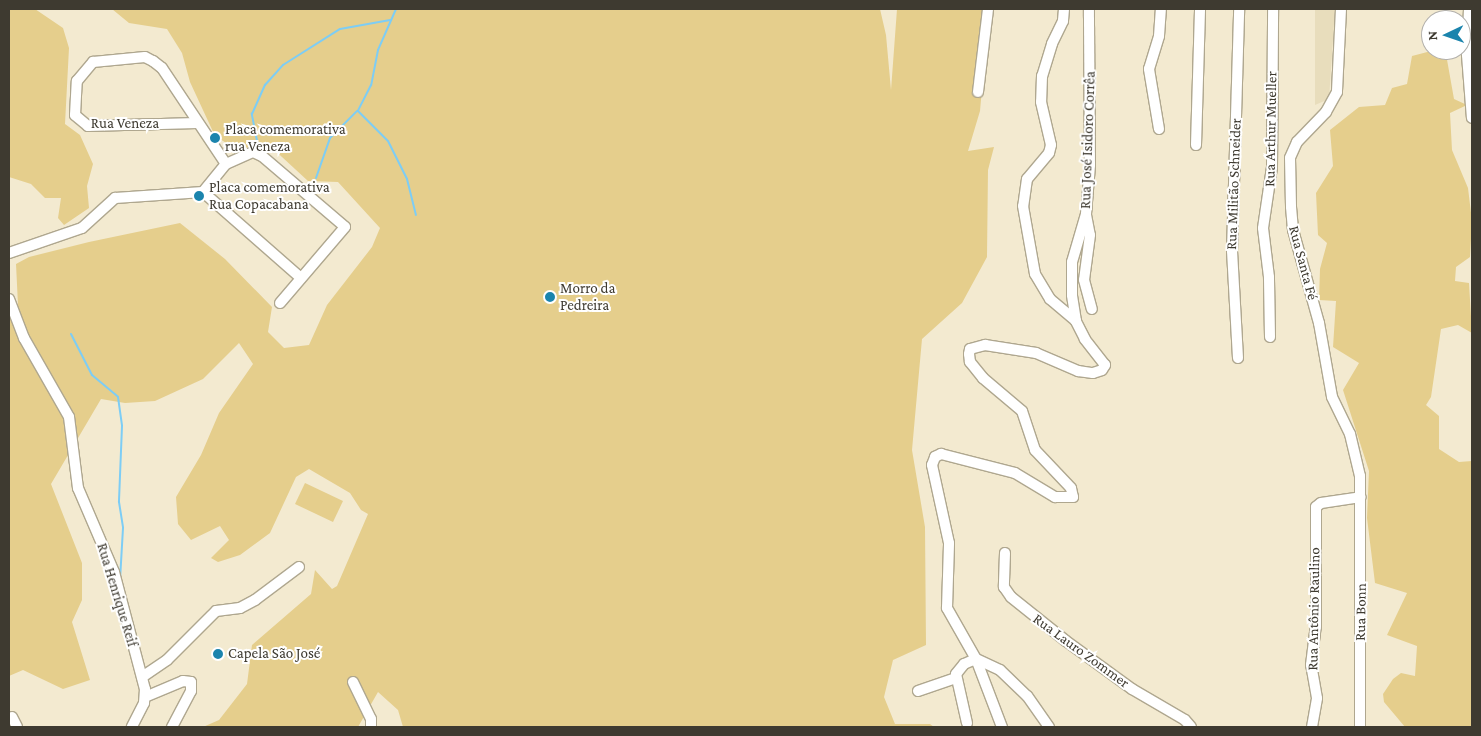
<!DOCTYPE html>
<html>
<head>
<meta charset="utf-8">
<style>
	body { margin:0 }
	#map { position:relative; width:1481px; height:736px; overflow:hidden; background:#f3ead0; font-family:"Crimson Pro",serif }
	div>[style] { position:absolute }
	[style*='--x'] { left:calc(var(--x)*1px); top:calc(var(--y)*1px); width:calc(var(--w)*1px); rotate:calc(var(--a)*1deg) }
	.built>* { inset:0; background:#e8ddbc }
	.green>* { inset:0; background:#e5ce8c }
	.stream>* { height:2px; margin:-1px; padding:0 1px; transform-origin:1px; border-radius:1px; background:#7dcdf5 }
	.roads { filter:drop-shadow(1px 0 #afa78f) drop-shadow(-1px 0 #afa78f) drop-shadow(0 1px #afa78f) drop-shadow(0 -1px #afa78f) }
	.minor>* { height:10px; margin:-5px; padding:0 5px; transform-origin:5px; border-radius:5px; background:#fff }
	.dots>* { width:14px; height:14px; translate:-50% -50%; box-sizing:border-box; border:2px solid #fff; border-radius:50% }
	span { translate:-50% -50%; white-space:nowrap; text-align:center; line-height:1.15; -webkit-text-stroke:4px #fff; paint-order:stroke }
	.street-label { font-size:15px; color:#3e3a30 }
	.poi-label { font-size:15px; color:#3e3a30 }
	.left { translate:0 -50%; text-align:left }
	.frame { position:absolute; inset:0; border:10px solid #3e3a30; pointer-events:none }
	.north { position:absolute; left:1421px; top:10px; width:50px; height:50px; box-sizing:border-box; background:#fff; border:1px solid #b2b0ac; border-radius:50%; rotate:267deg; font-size:14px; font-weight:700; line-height:20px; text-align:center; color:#3e3a30 }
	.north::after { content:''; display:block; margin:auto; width:18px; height:22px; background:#1b84ad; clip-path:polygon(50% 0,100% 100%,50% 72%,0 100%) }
</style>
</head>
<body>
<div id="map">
	<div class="built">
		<i style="clip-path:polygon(1315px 9px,1335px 9px,1329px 99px,1315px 105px)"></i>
	</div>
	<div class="green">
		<i style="clip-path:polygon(9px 9px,35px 9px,63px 28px,69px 48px,65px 124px,80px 135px,93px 164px,87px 186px,89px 208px,64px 225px,58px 218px,61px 198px,45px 198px,31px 184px,9px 177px)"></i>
		<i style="clip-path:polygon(112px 9px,880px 9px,886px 35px,891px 90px,897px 9px,989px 9px,980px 111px,968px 151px,994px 147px,988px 170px,987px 257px,962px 303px,922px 339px,912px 450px,925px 527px,926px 645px,893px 660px,884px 697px,895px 724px,930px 724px,934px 727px,403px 727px,398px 710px,378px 692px,358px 727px,203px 727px,219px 720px,247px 684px,252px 645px,311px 594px,315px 570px,332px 589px,337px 586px,368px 514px,361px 510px,350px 493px,309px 469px,296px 477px,270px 533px,240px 555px,218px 562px,211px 558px,229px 540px,220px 526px,191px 540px,178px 524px,176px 497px,201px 455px,219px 413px,253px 364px,239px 343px,203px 379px,155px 401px,125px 403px,101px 399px,51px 484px,82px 563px,82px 600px,72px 622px,90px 680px,63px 689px,23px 670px,9px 676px,9px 309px,18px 305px,16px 264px,29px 257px,89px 242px,180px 223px,225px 259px,272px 307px,268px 332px,284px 348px,309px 345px,327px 305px,372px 247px,380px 228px,338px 182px,308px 181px,269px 145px,236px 149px,215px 136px,190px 82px,182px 53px,167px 29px,129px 23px)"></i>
		<i style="clip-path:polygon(1435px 50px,1446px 54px,1454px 99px,1467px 105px,1450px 113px,1452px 150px,1468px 188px,1472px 221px,1470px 257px,1456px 267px,1455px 281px,1469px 283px,1472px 333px,1458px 325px,1441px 329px,1431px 397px,1426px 405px,1439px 416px,1439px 449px,1459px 462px,1472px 461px,1472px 727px,1405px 727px,1384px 702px,1383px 694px,1393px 679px,1401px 673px,1415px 676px,1417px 646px,1387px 635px,1407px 593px,1375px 583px,1367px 518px,1369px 471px,1343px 390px,1359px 363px,1333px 347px,1336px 301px,1319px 300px,1320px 269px,1327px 243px,1318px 235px,1316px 193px,1333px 166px,1330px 130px,1359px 107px,1385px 105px,1392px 88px,1407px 84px,1412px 56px)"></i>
		<i style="clip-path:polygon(305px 483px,343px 501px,333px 522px,295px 504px)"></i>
	</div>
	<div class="stream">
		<i style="--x:396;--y:9;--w:45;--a:113.7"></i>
		<i style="--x:378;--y:50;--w:36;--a:101"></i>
		<i style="--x:371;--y:85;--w:29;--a:117"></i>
		<i style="--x:358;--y:111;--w:42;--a:45"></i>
		<i style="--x:388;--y:141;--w:42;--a:63.4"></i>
		<i style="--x:407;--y:179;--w:37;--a:76"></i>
		<i style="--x:258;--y:146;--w:33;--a:-101"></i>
		<i style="--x:252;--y:114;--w:32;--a:-66"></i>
		<i style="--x:265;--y:85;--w:27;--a:-48"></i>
		<i style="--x:283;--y:65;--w:67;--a:-32.3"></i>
		<i style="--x:340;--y:29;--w:51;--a:-10.2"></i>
		<i style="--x:316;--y:178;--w:42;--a:-70.7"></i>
		<i style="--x:330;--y:138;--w:38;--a:-45"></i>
		<i style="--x:71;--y:334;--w:46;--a:62.9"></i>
		<i style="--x:92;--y:375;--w:34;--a:40"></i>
		<i style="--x:118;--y:397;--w:29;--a:82"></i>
		<i style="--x:122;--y:426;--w:76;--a:92.3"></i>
		<i style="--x:119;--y:502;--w:26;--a:81"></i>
		<i style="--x:123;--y:528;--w:52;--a:93.3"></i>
	</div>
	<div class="roads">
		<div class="minor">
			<i style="--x:1064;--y:9;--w:12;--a:95"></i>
			<i style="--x:1063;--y:21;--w:25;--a:116"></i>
			<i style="--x:1052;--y:44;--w:34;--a:107"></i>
			<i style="--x:1042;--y:76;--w:26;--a:92"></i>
			<i style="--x:1041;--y:102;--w:44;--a:76.9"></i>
			<i style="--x:1051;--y:145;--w:8;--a:104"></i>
			<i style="--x:1049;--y:153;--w:34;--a:130"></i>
			<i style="--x:1027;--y:179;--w:27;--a:98"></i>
			<i style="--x:1023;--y:206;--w:69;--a:80"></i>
			<i style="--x:1035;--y:274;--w:29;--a:59"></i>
			<i style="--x:1050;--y:299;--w:34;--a:40"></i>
			<i style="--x:1341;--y:9;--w:83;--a:92.8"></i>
			<i style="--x:1337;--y:92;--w:23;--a:119"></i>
			<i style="--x:1326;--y:112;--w:42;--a:134"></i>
			<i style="--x:1297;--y:142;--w:17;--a:114"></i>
			<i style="--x:1290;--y:158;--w:49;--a:88.8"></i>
			<i style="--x:1291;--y:207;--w:23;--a:85"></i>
			<i style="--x:1293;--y:230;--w:97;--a:74.4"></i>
			<i style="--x:1319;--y:323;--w:75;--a:80"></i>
			<i style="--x:1332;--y:397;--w:41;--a:64.1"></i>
			<i style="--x:1350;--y:434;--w:43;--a:76.6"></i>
			<i style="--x:1360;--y:476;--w:251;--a:90"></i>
			<i style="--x:1469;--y:9;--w:46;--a:92.5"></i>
			<i style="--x:1467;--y:55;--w:63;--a:85.5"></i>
			<i style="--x:978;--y:92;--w:84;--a:-83.1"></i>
			<i style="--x:197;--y:123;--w:109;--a:178.4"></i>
			<i style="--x:88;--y:126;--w:17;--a:-140"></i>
			<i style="--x:75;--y:115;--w:34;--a:-87"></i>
			<i style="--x:77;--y:81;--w:25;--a:-50"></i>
			<i style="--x:93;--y:62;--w:52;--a:-5.5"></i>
			<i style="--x:145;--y:57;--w:9;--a:27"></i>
			<i style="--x:153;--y:61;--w:11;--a:38"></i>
			<i style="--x:162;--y:68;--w:115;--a:56.3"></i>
			<i style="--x:1159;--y:129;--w:61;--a:-99.5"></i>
			<i style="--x:1149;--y:69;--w:34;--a:-73"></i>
			<i style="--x:1159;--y:36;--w:27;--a:-86"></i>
			<i style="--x:1196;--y:145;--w:136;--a:-88.3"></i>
			<i style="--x:203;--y:192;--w:36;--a:-51"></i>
			<i style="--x:226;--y:164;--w:30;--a:-24"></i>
			<i style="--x:253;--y:152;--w:10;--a:24"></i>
			<i style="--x:262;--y:156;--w:109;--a:40.5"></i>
			<i style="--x:345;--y:227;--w:100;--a:130.5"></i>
			<i style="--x:1086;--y:215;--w:20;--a:79"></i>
			<i style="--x:1090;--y:235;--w:45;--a:97.6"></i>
			<i style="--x:1084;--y:280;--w:30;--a:75"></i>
			<i style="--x:9;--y:253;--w:77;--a:-18.9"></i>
			<i style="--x:82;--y:228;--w:45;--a:-42.3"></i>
			<i style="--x:115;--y:198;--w:88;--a:-3.9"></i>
			<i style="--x:203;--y:192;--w:130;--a:41.3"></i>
			<i style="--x:9;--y:299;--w:42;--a:69"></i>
			<i style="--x:24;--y:338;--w:91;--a:60.3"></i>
			<i style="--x:69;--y:417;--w:72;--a:82.8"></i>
			<i style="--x:78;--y:488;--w:91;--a:66.8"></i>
			<i style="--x:114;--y:572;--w:121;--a:75.2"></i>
			<i style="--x:145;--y:689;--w:14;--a:94"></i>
			<i style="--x:144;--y:703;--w:27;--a:117"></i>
			<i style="--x:1270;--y:337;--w:60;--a:-91"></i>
			<i style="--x:1269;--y:277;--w:49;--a:-97"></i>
			<i style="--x:1263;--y:228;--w:62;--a:-81.6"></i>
			<i style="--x:1272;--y:167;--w:158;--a:-89.6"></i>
			<i style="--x:1238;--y:358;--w:107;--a:-93.2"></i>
			<i style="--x:1232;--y:251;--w:242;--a:-88.3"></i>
			<i style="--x:1005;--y:553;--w:34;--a:92"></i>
			<i style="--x:1004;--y:587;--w:12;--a:55"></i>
			<i style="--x:1011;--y:597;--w:70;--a:38.7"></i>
			<i style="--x:1066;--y:641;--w:82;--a:36"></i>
			<i style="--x:1132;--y:689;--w:61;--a:30.3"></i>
			<i style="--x:1185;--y:720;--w:9;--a:49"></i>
			<i style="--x:976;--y:659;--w:73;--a:69.1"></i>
			<i style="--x:142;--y:677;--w:30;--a:-34"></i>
			<i style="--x:167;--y:660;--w:69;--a:-45"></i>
			<i style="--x:216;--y:611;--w:24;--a:-7"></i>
			<i style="--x:240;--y:608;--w:17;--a:-28"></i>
			<i style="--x:255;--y:600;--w:55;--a:-36.9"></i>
			<i style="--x:353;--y:682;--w:41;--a:64.1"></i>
			<i style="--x:371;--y:719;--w:8;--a:90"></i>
			<i style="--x:918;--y:691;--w:40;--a:-18.9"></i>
			<i style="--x:145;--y:697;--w:41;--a:-22.8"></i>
			<i style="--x:183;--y:681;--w:8;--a:7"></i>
			<i style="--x:191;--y:682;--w:9;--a:90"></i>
			<i style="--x:191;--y:691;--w:41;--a:117.8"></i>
			<i style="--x:12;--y:717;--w:11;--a:63"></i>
			<i style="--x:967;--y:723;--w:50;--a:-102.7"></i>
			<i style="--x:956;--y:674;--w:13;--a:-51"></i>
			<i style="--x:964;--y:664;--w:13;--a:-23"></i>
			<i style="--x:1049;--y:727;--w:38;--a:-125"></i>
			<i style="--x:1027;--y:696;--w:37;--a:-136"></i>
			<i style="--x:1000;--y:670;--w:26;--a:-155"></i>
			<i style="--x:976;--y:659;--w:59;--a:-119.6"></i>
			<i style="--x:947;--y:608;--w:65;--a:-88.2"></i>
			<i style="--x:949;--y:543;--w:80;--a:-102.3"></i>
			<i style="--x:932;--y:465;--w:9;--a:-69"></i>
			<i style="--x:935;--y:457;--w:7;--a:-27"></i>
			<i style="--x:941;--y:454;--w:76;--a:14.4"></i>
			<i style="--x:1015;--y:473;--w:47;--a:31"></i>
			<i style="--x:1055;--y:497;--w:18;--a:0"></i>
			<i style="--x:1073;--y:497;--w:9;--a:-103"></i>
			<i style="--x:1071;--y:488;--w:52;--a:-133.5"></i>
			<i style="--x:1035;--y:450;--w:41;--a:-108.4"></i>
			<i style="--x:1022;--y:411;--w:51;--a:-139.8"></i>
			<i style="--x:983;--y:378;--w:21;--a:-129"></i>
			<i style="--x:970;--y:362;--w:8;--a:-97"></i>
			<i style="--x:969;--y:354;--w:5;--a:-79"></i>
			<i style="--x:970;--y:349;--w:16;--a:-15"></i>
			<i style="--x:985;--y:345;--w:52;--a:8.9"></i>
			<i style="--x:1036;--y:353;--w:46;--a:23.2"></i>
			<i style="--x:1078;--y:371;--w:15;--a:8"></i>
			<i style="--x:1093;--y:373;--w:9;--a:-18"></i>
			<i style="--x:1102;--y:370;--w:6;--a:-59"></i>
			<i style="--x:1105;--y:365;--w:33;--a:-128"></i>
			<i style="--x:1085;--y:339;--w:20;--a:-117"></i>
			<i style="--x:1076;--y:321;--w:26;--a:-99"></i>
			<i style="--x:1072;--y:295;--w:33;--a:-90"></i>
			<i style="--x:1072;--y:262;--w:50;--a:-73.7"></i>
			<i style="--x:1086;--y:214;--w:49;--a:-85.3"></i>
			<i style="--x:1090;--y:165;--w:156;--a:-90.4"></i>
			<i style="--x:1312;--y:727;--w:29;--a:-80"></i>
			<i style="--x:1317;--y:698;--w:34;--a:-100"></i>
			<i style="--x:1311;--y:665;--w:38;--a:-83"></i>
			<i style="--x:1316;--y:627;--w:120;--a:-90"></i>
			<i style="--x:1316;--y:507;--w:6;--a:-39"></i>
			<i style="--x:1321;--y:503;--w:40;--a:-8.5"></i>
		</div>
	</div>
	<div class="dots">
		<i style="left:215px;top:138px;background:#1b84ad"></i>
		<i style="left:199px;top:196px;background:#1b84ad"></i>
		<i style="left:550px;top:297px;background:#1b84ad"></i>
		<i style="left:218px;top:654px;background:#1b84ad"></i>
	</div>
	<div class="street-label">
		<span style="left:125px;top:124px">Rua Veneza</span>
		<span style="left:1271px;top:129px;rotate:-89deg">Rua Arthur Mueller</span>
		<span style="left:1088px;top:140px;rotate:-88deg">Rua José Isidoro Corrêa</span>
		<span style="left:1234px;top:184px;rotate:-88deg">Rua Militão Schneider</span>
		<span style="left:1303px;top:263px;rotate:75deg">Rua Santa Fé</span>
		<span style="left:117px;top:595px;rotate:73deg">Rua Henrique Reif</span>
		<span style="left:1314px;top:609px;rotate:-89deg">Rua Antônio Raulino</span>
		<span style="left:1361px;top:612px;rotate:-89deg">Rua Bonn</span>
		<span style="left:1081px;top:651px;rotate:36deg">Rua Lauro Zommer</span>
	</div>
	<div class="poi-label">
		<span class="left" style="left:225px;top:138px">Placa comemorativa<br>rua Veneza</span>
		<span class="left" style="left:209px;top:196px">Placa comemorativa<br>Rua Copacabana</span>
		<span class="left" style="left:560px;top:297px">Morro da<br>Pedreira</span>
		<span class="left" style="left:228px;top:654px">Capela São José</span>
	</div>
	<div class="frame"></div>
	<div class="north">N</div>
</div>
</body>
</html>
